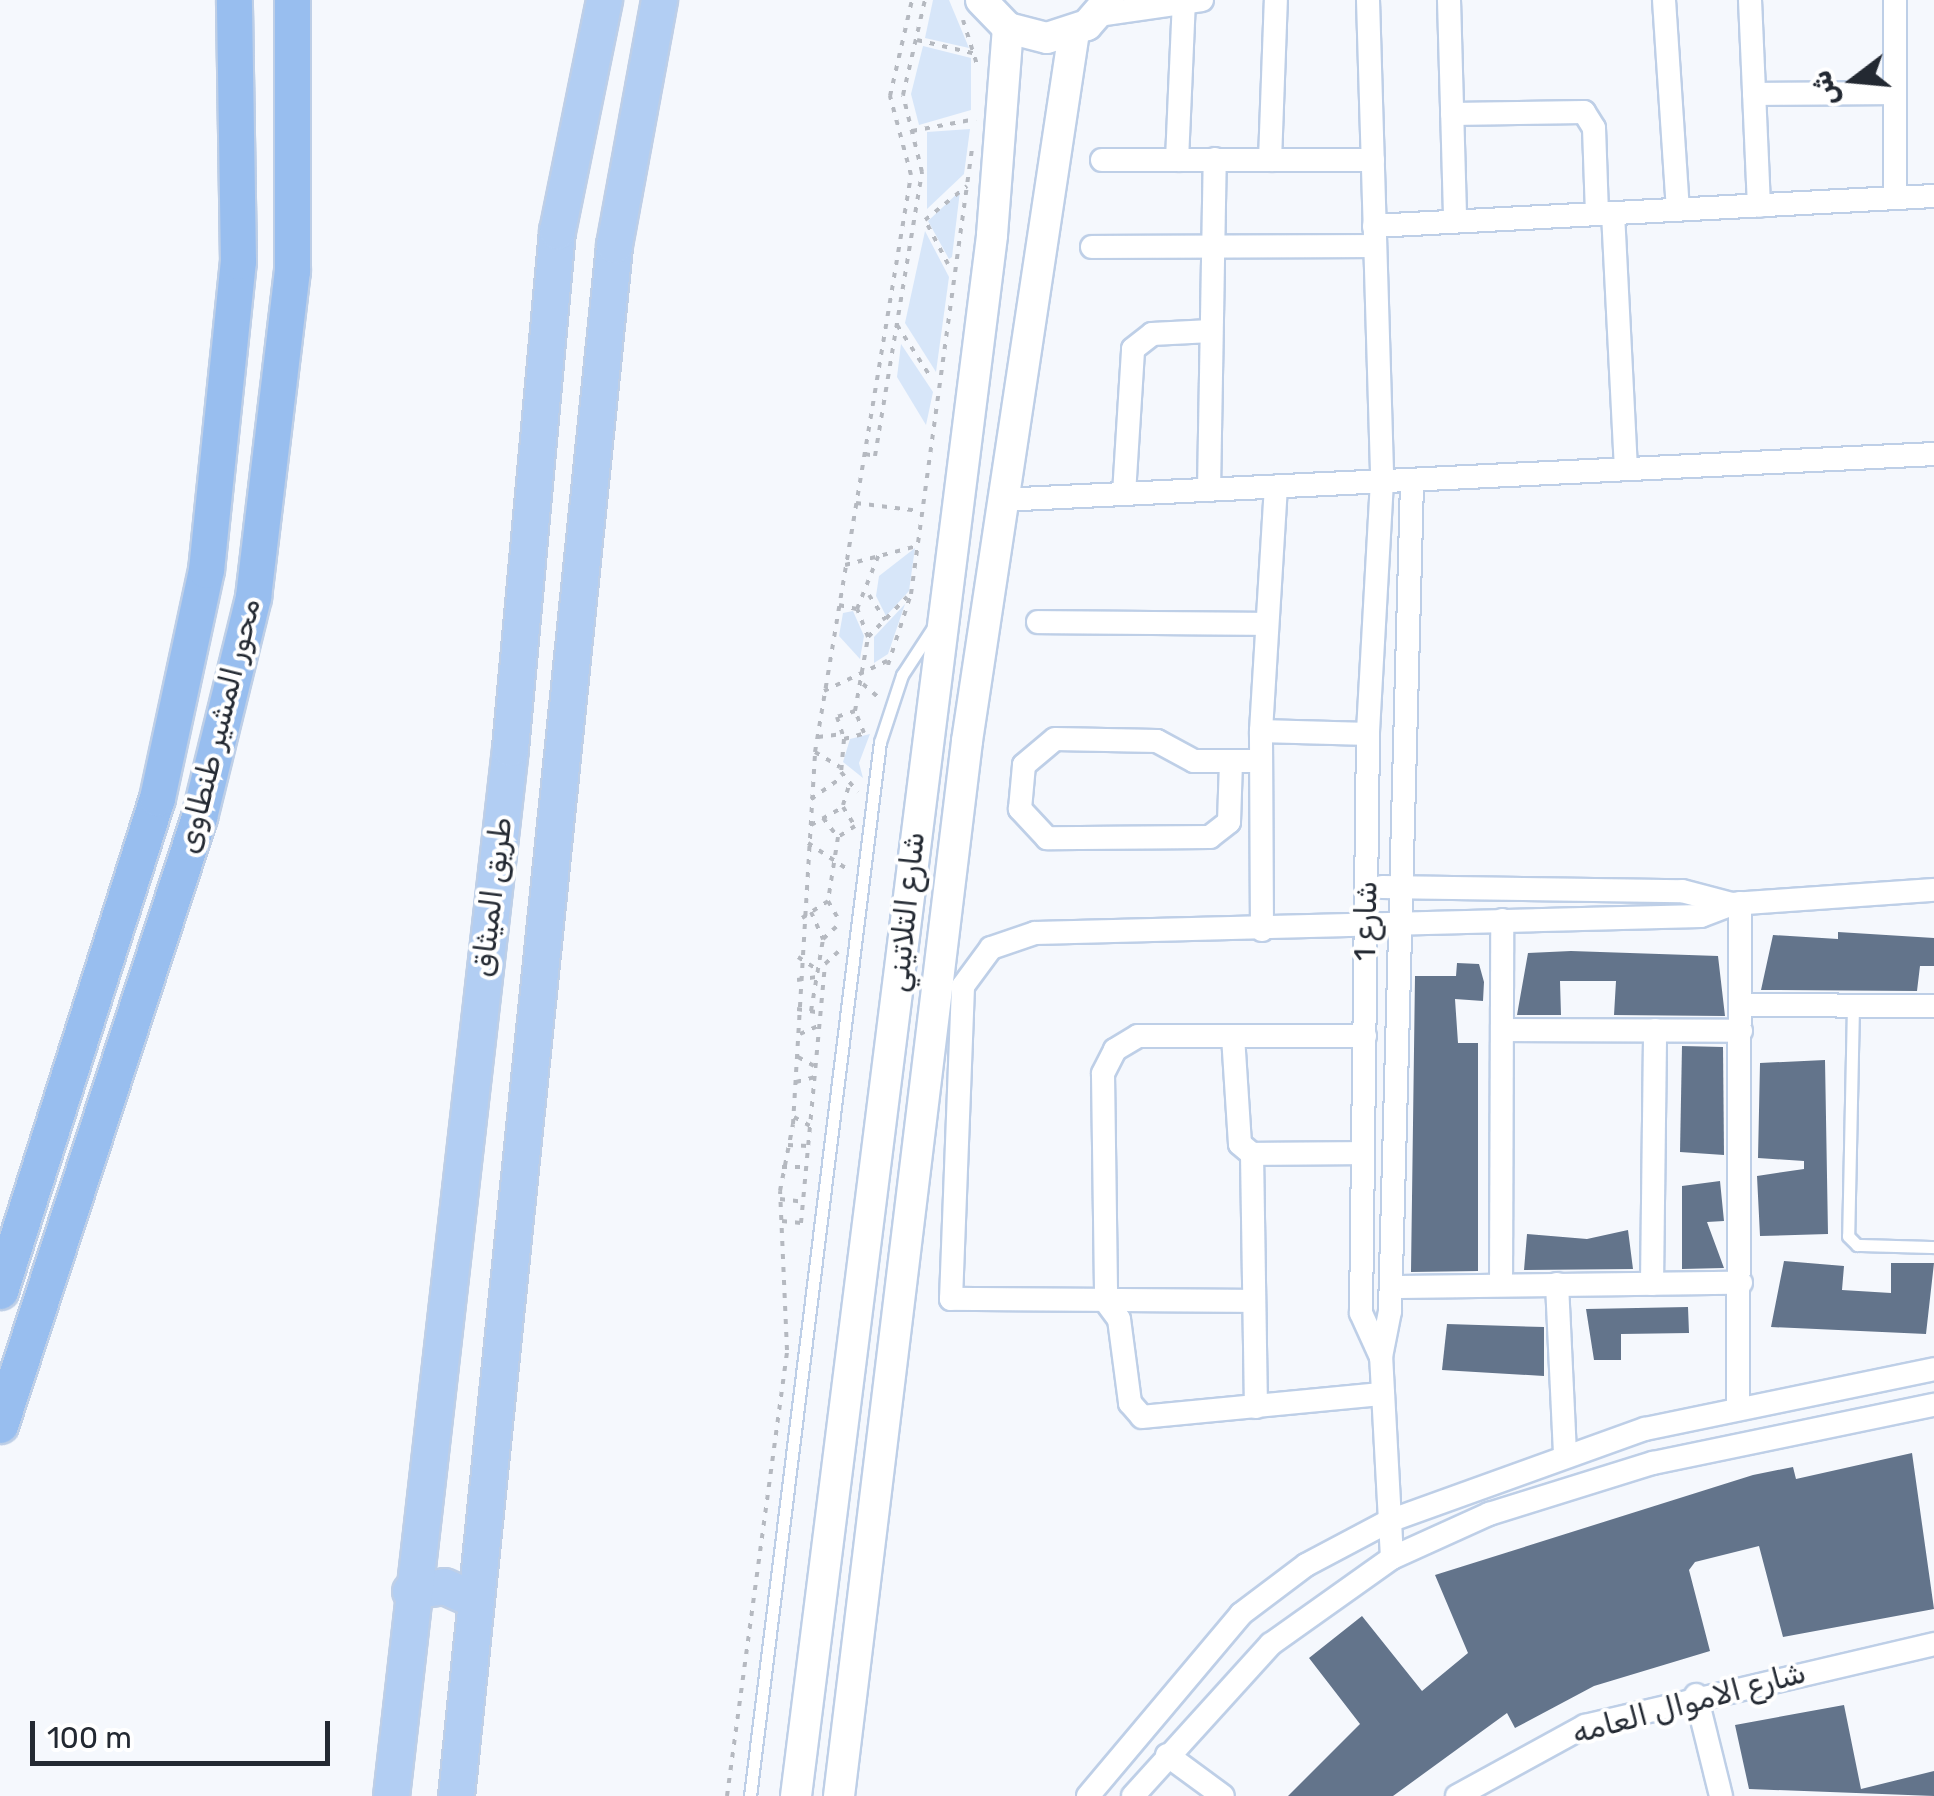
<!DOCTYPE html>
<html>
<head>
<meta charset="utf-8">
<style>
	body { margin:0 }
	#map { position:relative; width:1934px; height:1796px; overflow:hidden; background:#f5f8fd; font-family:Rubik,"Noto Sans Arabic",sans-serif }
	div>[style] { position:absolute }
	[style*='--x'] { left:calc(var(--x)*1px); top:calc(var(--y)*1px); width:calc(var(--w)*1px); rotate:calc(var(--a)*1deg) }
	.green>* { inset:0; background:#d7e6f9 }
	.building>* { inset:0; background:#63748b }
	.path>* { height:4px; margin-top:-2px; transform-origin:0; background:repeating-linear-gradient(90deg,#b5b9c0 0 5px,transparent 0 13px) }
	.roads { filter:drop-shadow(2px 0 #becfe7) drop-shadow(-2px 0 #becfe7) drop-shadow(0 2px #becfe7) drop-shadow(0 -2px #becfe7) }
	.service>* { height:11px; margin:-5.5px; padding:0 5.5px; transform-origin:5.5px; border-radius:5.5px; background:#fff }
	.minor>* { height:22px; margin:-11px; padding:0 11px; transform-origin:11px; border-radius:11px; background:#fff }
	.secondary>* { height:30px; margin:-15px; padding:0 15px; transform-origin:15px; border-radius:15px; background:#fff }
	.primary>* { height:35px; margin:-17.5px; padding:0 17.5px; transform-origin:17.5px; border-radius:17.5px; background:#b2cef3 }
	.trunk>* { height:35px; margin:-17.5px; padding:0 17.5px; transform-origin:17.5px; border-radius:17.5px; background:#98beef }
	span { translate:-50% -50%; white-space:nowrap; text-align:center; line-height:1.15; -webkit-text-stroke:8px #fff; paint-order:stroke }
	.street-label { font-size:30px; color:#232932 }
	.north { position:absolute; left:1804px; top:30px; width:100px; height:100px; -webkit-text-stroke:8px #fff; paint-order:stroke; rotate:254deg; font-size:28px; font-weight:700; line-height:40px; text-align:center; color:#232932 }
	.north::after { content:''; display:block; margin:auto; width:35px; height:45px; background:#232932; clip-path:polygon(50% 0,100% 100%,50% 72%,0 100%) }
	.scale { position:absolute; left:30px; top:1721px; width:300px; height:45px; box-sizing:border-box; border:5px solid #232932; border-top:0; padding-left:12px; font-size:30px; line-height:35px; white-space:nowrap; color:#232932; -webkit-text-stroke:8px #fff; paint-order:stroke }
</style>
</head>
<body>
<div id="map">
	<div class="green">
		<i style="clip-path:polygon(933px 0,949px 0,969px 48px,925px 38px)"></i>
		<i style="clip-path:polygon(923px 46px,971px 58px,971px 110px,919px 125px,911px 94px)"></i>
		<i style="clip-path:polygon(970px 129px,964px 174px,927px 209px,927px 132px)"></i>
		<i style="clip-path:polygon(960px 191px,952px 257px,949px 259px,928px 221px)"></i>
		<i style="clip-path:polygon(925px 231px,949px 277px,936px 372px,905px 323px)"></i>
		<i style="clip-path:polygon(901px 344px,933px 392px,926px 425px,897px 377px)"></i>
		<i style="clip-path:polygon(915px 548px,909px 591px,886px 616px,876px 596px,879px 576px)"></i>
		<i style="clip-path:polygon(905px 604px,888px 654px,874px 663px,874px 637px)"></i>
		<i style="clip-path:polygon(853px 611px,864px 636px,860px 659px,839px 636px,843px 613px)"></i>
		<i style="clip-path:polygon(870px 734px,859px 763px,863px 778px,843px 762px,850px 739px)"></i>
	</div>
	<div class="building">
		<i style="clip-path:polygon(1838px 932px,1934px 938px,1934px 966px,1920px 966px,1917px 991px,1761px 990px,1773px 935px,1838px 939px)"></i>
		<i style="clip-path:polygon(1571px 951px,1718px 956px,1725px 1016px,1614px 1015px,1616px 981px,1560px 981px,1561px 1015px,1517px 1015px,1528px 953px)"></i>
		<i style="clip-path:polygon(1457px 963px,1479px 964px,1484px 982px,1483px 1001px,1455px 999px,1458px 1043px,1478px 1043px,1478px 1271px,1411px 1272px,1415px 976px,1456px 976px)"></i>
		<i style="clip-path:polygon(1682px 1046px,1723px 1047px,1724px 1155px,1680px 1152px)"></i>
		<i style="clip-path:polygon(1825px 1060px,1828px 1234px,1760px 1236px,1757px 1176px,1804px 1169px,1804px 1161px,1758px 1158px,1760px 1063px)"></i>
		<i style="clip-path:polygon(1720px 1181px,1724px 1221px,1707px 1222px,1724px 1268px,1682px 1269px,1682px 1186px)"></i>
		<i style="clip-path:polygon(1628px 1230px,1633px 1269px,1524px 1270px,1527px 1234px,1587px 1239px)"></i>
		<i style="clip-path:polygon(1784px 1261px,1844px 1266px,1842px 1290px,1891px 1293px,1891px 1263px,1934px 1263px,1926px 1334px,1771px 1327px)"></i>
		<i style="clip-path:polygon(1688px 1307px,1689px 1333px,1621px 1334px,1621px 1360px,1594px 1360px,1586px 1309px)"></i>
		<i style="clip-path:polygon(1447px 1324px,1544px 1327px,1544px 1376px,1442px 1370px)"></i>
		<i style="clip-path:polygon(1912px 1453px,1934px 1609px,1783px 1637px,1759px 1546px,1695px 1562px,1689px 1570px,1710px 1651px,1594px 1686px,1515px 1728px,1507px 1713px,1393px 1796px,1288px 1796px,1360px 1724px,1309px 1658px,1362px 1616px,1422px 1691px,1468px 1653px,1435px 1575px,1753px 1475px,1793px 1467px,1796px 1479px)"></i>
		<i style="clip-path:polygon(1844px 1705px,1861px 1789px,1934px 1771px,1934px 1796px,1749px 1789px,1735px 1725px)"></i>
	</div>
	<div class="path">
		<i style="--x:963;--y:20;--w:50;--a:72.6"></i>
		<i style="--x:917;--y:40;--w:61;--a:13.3"></i>
		<i style="--x:912;--y:131;--w:65;--a:-10.6"></i>
		<i style="--x:948;--y:264;--w:50;--a:-117.6"></i>
		<i style="--x:925;--y:220;--w:54;--a:-39"></i>
		<i style="--x:897;--y:325;--w:64;--a:57.1"></i>
		<i style="--x:865;--y:454;--w:10;--a:11"></i>
		<i style="--x:875;--y:456;--w:288;--a:-80.6"></i>
		<i style="--x:922;--y:172;--w:79;--a:-103.9"></i>
		<i style="--x:903;--y:95;--w:98;--a:-77"></i>
		<i style="--x:856;--y:503;--w:64;--a:7.1"></i>
		<i style="--x:845;--y:565;--w:74;--a:-14.8"></i>
		<i style="--x:869;--y:595;--w:30;--a:57"></i>
		<i style="--x:839;--y:605;--w:18;--a:13"></i>
		<i style="--x:868;--y:637;--w:30;--a:-111"></i>
		<i style="--x:857;--y:609;--w:59;--a:-68.2"></i>
		<i style="--x:888;--y:665;--w:75;--a:-72.1"></i>
		<i style="--x:911;--y:594;--w:451;--a:-82.2"></i>
		<i style="--x:863;--y:684;--w:20;--a:41"></i>
		<i style="--x:824;--y:691;--w:70;--a:-25.5"></i>
		<i style="--x:855;--y:711;--w:19;--a:162"></i>
		<i style="--x:837;--y:717;--w:23;--a:72"></i>
		<i style="--x:844;--y:739;--w:23;--a:-15"></i>
		<i style="--x:864;--y:733;--w:24;--a:-112"></i>
		<i style="--x:855;--y:711;--w:75;--a:-80"></i>
		<i style="--x:868;--y:637;--w:56;--a:-45.7"></i>
		<i style="--x:818;--y:737;--w:25;--a:-7"></i>
		<i style="--x:844;--y:739;--w:33;--a:95"></i>
		<i style="--x:841;--y:772;--w:26;--a:50"></i>
		<i style="--x:815;--y:752;--w:29;--a:31"></i>
		<i style="--x:811;--y:799;--w:39;--a:-35"></i>
		<i style="--x:843;--y:805;--w:21;--a:-73"></i>
		<i style="--x:823;--y:818;--w:24;--a:52"></i>
		<i style="--x:838;--y:837;--w:65;--a:98.9"></i>
		<i style="--x:811;--y:825;--w:37;--a:-29"></i>
		<i style="--x:843;--y:807;--w:22;--a:58"></i>
		<i style="--x:855;--y:826;--w:20;--a:147"></i>
		<i style="--x:808;--y:843;--w:50;--a:33.7"></i>
		<i style="--x:811;--y:912;--w:30;--a:66"></i>
		<i style="--x:823;--y:939;--w:25;--a:-43"></i>
		<i style="--x:802;--y:918;--w:31;--a:-33"></i>
		<i style="--x:828;--y:901;--w:24;--a:60"></i>
		<i style="--x:798;--y:957;--w:24;--a:33"></i>
		<i style="--x:797;--y:980;--w:20;--a:-9"></i>
		<i style="--x:797;--y:1009;--w:24;--a:9"></i>
		<i style="--x:811;--y:1011;--w:73;--a:-80.5"></i>
		<i style="--x:800;--y:1034;--w:20;--a:-24"></i>
		<i style="--x:798;--y:1057;--w:21;--a:29"></i>
		<i style="--x:796;--y:1082;--w:20;--a:-15"></i>
		<i style="--x:794;--y:1117;--w:18;--a:29"></i>
		<i style="--x:788;--y:1145;--w:20;--a:3"></i>
		<i style="--x:782;--y:1167;--w:24;--a:0"></i>
		<i style="--x:780;--y:1199;--w:23;--a:7"></i>
		<i style="--x:782;--y:1221;--w:19;--a:6"></i>
		<i style="--x:801;--y:1223;--w:260;--a:-84.7"></i>
		<i style="--x:825;--y:964;--w:19;--a:-43"></i>
		<i style="--x:727;--y:1796;--w:450;--a:-82.3"></i>
		<i style="--x:787;--y:1350;--w:159;--a:-92.5"></i>
		<i style="--x:780;--y:1191;--w:68;--a:-79"></i>
		<i style="--x:793;--y:1124;--w:373;--a:-86.6"></i>
		<i style="--x:815;--y:752;--w:585;--a:-80.55"></i>
		<i style="--x:911;--y:175;--w:82;--a:-104.9"></i>
		<i style="--x:890;--y:96;--w:98;--a:-77.1"></i>
	</div>
	<div class="roads">
		<div class="service">
			<i style="--x:1853;--y:1006;--w:230;--a:91.2"></i>
			<i style="--x:1848;--y:1236;--w:13;--a:45"></i>
			<i style="--x:1857;--y:1245;--w:77;--a:1.5"></i>
			<i style="--x:750;--y:1796;--w:1062;--a:-82.97"></i>
			<i style="--x:880;--y:742;--w:71;--a:-71.8"></i>
			<i style="--x:902;--y:675;--w:62;--a:-56.8"></i>
		</div>
		<div class="minor">
			<i style="--x:1368;--y:0;--w:481;--a:88.3"></i>
			<i style="--x:1382;--y:481;--w:253;--a:93.2"></i>
			<i style="--x:1368;--y:734;--w:579;--a:90.69"></i>
			<i style="--x:1361;--y:1313;--w:48;--a:65.6"></i>
			<i style="--x:1449;--y:0;--w:221;--a:88.4"></i>
			<i style="--x:1664;--y:0;--w:210;--a:86.2"></i>
			<i style="--x:1750;--y:0;--w:206;--a:87.5"></i>
			<i style="--x:1895;--y:0;--w:198;--a:90"></i>
			<i style="--x:1098;--y:15;--w:105;--a:-8.2"></i>
			<i style="--x:1754;--y:94;--w:140;--a:-0.4"></i>
			<i style="--x:1452;--y:114;--w:132;--a:-0.9"></i>
			<i style="--x:1584;--y:112;--w:19;--a:58"></i>
			<i style="--x:1594;--y:128;--w:86;--a:88"></i>
			<i style="--x:1102;--y:160;--w:271;--a:0"></i>
			<i style="--x:1177;--y:160;--w:159;--a:-87.5"></i>
			<i style="--x:1270;--y:160;--w:160;--a:-87.9"></i>
			<i style="--x:1613;--y:213;--w:256;--a:87.1"></i>
			<i style="--x:1374;--y:226;--w:561;--a:-3.07"></i>
			<i style="--x:1092;--y:247;--w:283;--a:-0.2"></i>
			<i style="--x:1209;--y:490;--w:331;--a:-89"></i>
			<i style="--x:1124;--y:494;--w:145;--a:-86.4"></i>
			<i style="--x:1133;--y:349;--w:24;--a:-38"></i>
			<i style="--x:1152;--y:334;--w:59;--a:-2.9"></i>
			<i style="--x:1001;--y:500;--w:934;--a:-2.82"></i>
			<i style="--x:1038;--y:622;--w:229;--a:0.5"></i>
			<i style="--x:1261;--y:731;--w:107;--a:1.6"></i>
			<i style="--x:1231;--y:762;--w:60;--a:91.9"></i>
			<i style="--x:1229;--y:822;--w:24;--a:142"></i>
			<i style="--x:1210;--y:837;--w:163;--a:179.6"></i>
			<i style="--x:1047;--y:838;--w:40;--a:-133"></i>
			<i style="--x:1020;--y:809;--w:44;--a:-84.8"></i>
			<i style="--x:1024;--y:765;--w:40;--a:-40"></i>
			<i style="--x:1055;--y:739;--w:102;--a:1.1"></i>
			<i style="--x:1157;--y:741;--w:42;--a:28.4"></i>
			<i style="--x:1194;--y:761;--w:67;--a:0"></i>
			<i style="--x:1382;--y:887;--w:300;--a:0.8"></i>
			<i style="--x:1682;--y:891;--w:52;--a:14.6"></i>
			<i style="--x:1262;--y:930;--w:199;--a:-90.3"></i>
			<i style="--x:1261;--y:731;--w:245;--a:-86.5"></i>
			<i style="--x:1741;--y:1005;--w:193;--a:0.3"></i>
			<i style="--x:1502;--y:1030;--w:239;--a:0.2"></i>
			<i style="--x:1233;--y:1036;--w:108;--a:86.3"></i>
			<i style="--x:1240;--y:1144;--w:16;--a:40"></i>
			<i style="--x:1252;--y:1154;--w:111;--a:-0.5"></i>
			<i style="--x:1365;--y:1036;--w:227;--a:180"></i>
			<i style="--x:1138;--y:1036;--w:27;--a:149"></i>
			<i style="--x:1115;--y:1050;--w:27;--a:117"></i>
			<i style="--x:1103;--y:1074;--w:228;--a:89.2"></i>
			<i style="--x:1106;--y:1302;--w:21;--a:53"></i>
			<i style="--x:1119;--y:1319;--w:85;--a:82.5"></i>
			<i style="--x:1130;--y:1403;--w:18;--a:49"></i>
			<i style="--x:1142;--y:1417;--w:242;--a:-5.5"></i>
			<i style="--x:1252;--y:1154;--w:253;--a:89.1"></i>
			<i style="--x:1557;--y:1284;--w:170;--a:87.3"></i>
			<i style="--x:1652;--y:1284;--w:254;--a:-89.3"></i>
			<i style="--x:1501;--y:1285;--w:365;--a:-89.8"></i>
			<i style="--x:1391;--y:1287;--w:350;--a:-0.7"></i>
			<i style="--x:1253;--y:1301;--w:302;--a:-179.6"></i>
			<i style="--x:951;--y:1299;--w:313;--a:-87.8"></i>
			<i style="--x:963;--y:986;--w:47;--a:-53.6"></i>
			<i style="--x:991;--y:948;--w:46;--a:-18.8"></i>
			<i style="--x:1035;--y:933;--w:666;--a:-1.46"></i>
			<i style="--x:1701;--y:916;--w:33;--a:-21"></i>
			<i style="--x:1732;--y:904;--w:202;--a:-4"></i>
			<i style="--x:1738;--y:1403;--w:500;--a:-89.77"></i>
			<i style="--x:1392;--y:1558;--w:201;--a:-93.1"></i>
			<i style="--x:1381;--y:1357;--w:47;--a:-78.9"></i>
			<i style="--x:1390;--y:1311;--w:831;--a:-88.48"></i>
			<i style="--x:1696;--y:1695;--w:104;--a:76.1"></i>
			<i style="--x:1167;--y:1755;--w:69;--a:36.2"></i>
			<i style="--x:1088;--y:1796;--w:238;--a:-49.9"></i>
			<i style="--x:1241;--y:1614;--w:81;--a:-37"></i>
			<i style="--x:1306;--y:1565;--w:94;--a:-27.9"></i>
			<i style="--x:1389;--y:1521;--w:272;--a:-19.8"></i>
			<i style="--x:1645;--y:1429;--w:295;--a:-11.7"></i>
			<i style="--x:1133;--y:1796;--w:205;--a:-47.8"></i>
			<i style="--x:1271;--y:1644;--w:148;--a:-35.4"></i>
			<i style="--x:1392;--y:1558;--w:107;--a:-24.4"></i>
			<i style="--x:1489;--y:1514;--w:172;--a:-17.3"></i>
			<i style="--x:1653;--y:1463;--w:287;--a:-11.7"></i>
			<i style="--x:1457;--y:1796;--w:146;--a:-28.7"></i>
			<i style="--x:1585;--y:1726;--w:359;--a:-13.2"></i>
		</div>
		<div class="secondary">
			<i style="--x:981;--y:0;--w:39;--a:46"></i>
			<i style="--x:1008;--y:28;--w:40;--a:14.4"></i>
			<i style="--x:1047;--y:38;--w:42;--a:-18"></i>
			<i style="--x:1087;--y:25;--w:33;--a:-49"></i>
			<i style="--x:796;--y:1796;--w:1573;--a:-82.84"></i>
			<i style="--x:992;--y:235;--w:208;--a:-85.6"></i>
			<i style="--x:839;--y:1796;--w:1063;--a:-83.08"></i>
			<i style="--x:967;--y:741;--w:717;--a:-81.42"></i>
		</div>
		<div class="primary">
			<i style="--x:410;--y:1591;--w:34;--a:-8"></i>
			<i style="--x:444;--y:1586;--w:35;--a:24"></i>
			<i style="--x:391;--y:1796;--w:1055;--a:-83.52"></i>
			<i style="--x:510;--y:748;--w:519;--a:-84.81"></i>
			<i style="--x:557;--y:231;--w:236;--a:-78.5"></i>
			<i style="--x:456;--y:1796;--w:1559;--a:-84.18"></i>
			<i style="--x:614;--y:245;--w:249;--a:-79.6"></i>
		</div>
		<div class="trunk">
			<i style="--x:0;--y:1291;--w:517;--a:-72.34"></i>
			<i style="--x:157;--y:798;--w:233;--a:-77.9"></i>
			<i style="--x:206;--y:570;--w:311;--a:-84.1"></i>
			<i style="--x:238;--y:261;--w:261;--a:-90.9"></i>
			<i style="--x:0;--y:1425;--w:640;--a:-71.88"></i>
			<i style="--x:199;--y:817;--w:227;--a:-76.2"></i>
			<i style="--x:253;--y:597;--w:328;--a:-83.2"></i>
			<i style="--x:292;--y:271;--w:271;--a:-90"></i>
		</div>
	</div>
	<div class="street-label">
		<span style="left:219px;top:726px;rotate:-76deg">محور المشير طنطاوى</span>
		<span style="left:492px;top:897px;rotate:-83deg">طريق الميثاق</span>
		<span style="left:906px;top:912px;rotate:-84deg">شارع التلاتيني</span>
		<span style="left:1366px;top:921px;rotate:-89deg">شارع 1</span>
		<span style="left:1689px;top:1703px;rotate:-15deg">شارع الاموال العامه</span>
	</div>
	<div class="north">ش</div>
	<div class="scale">100 m</div>
</div>
</body>
</html>
